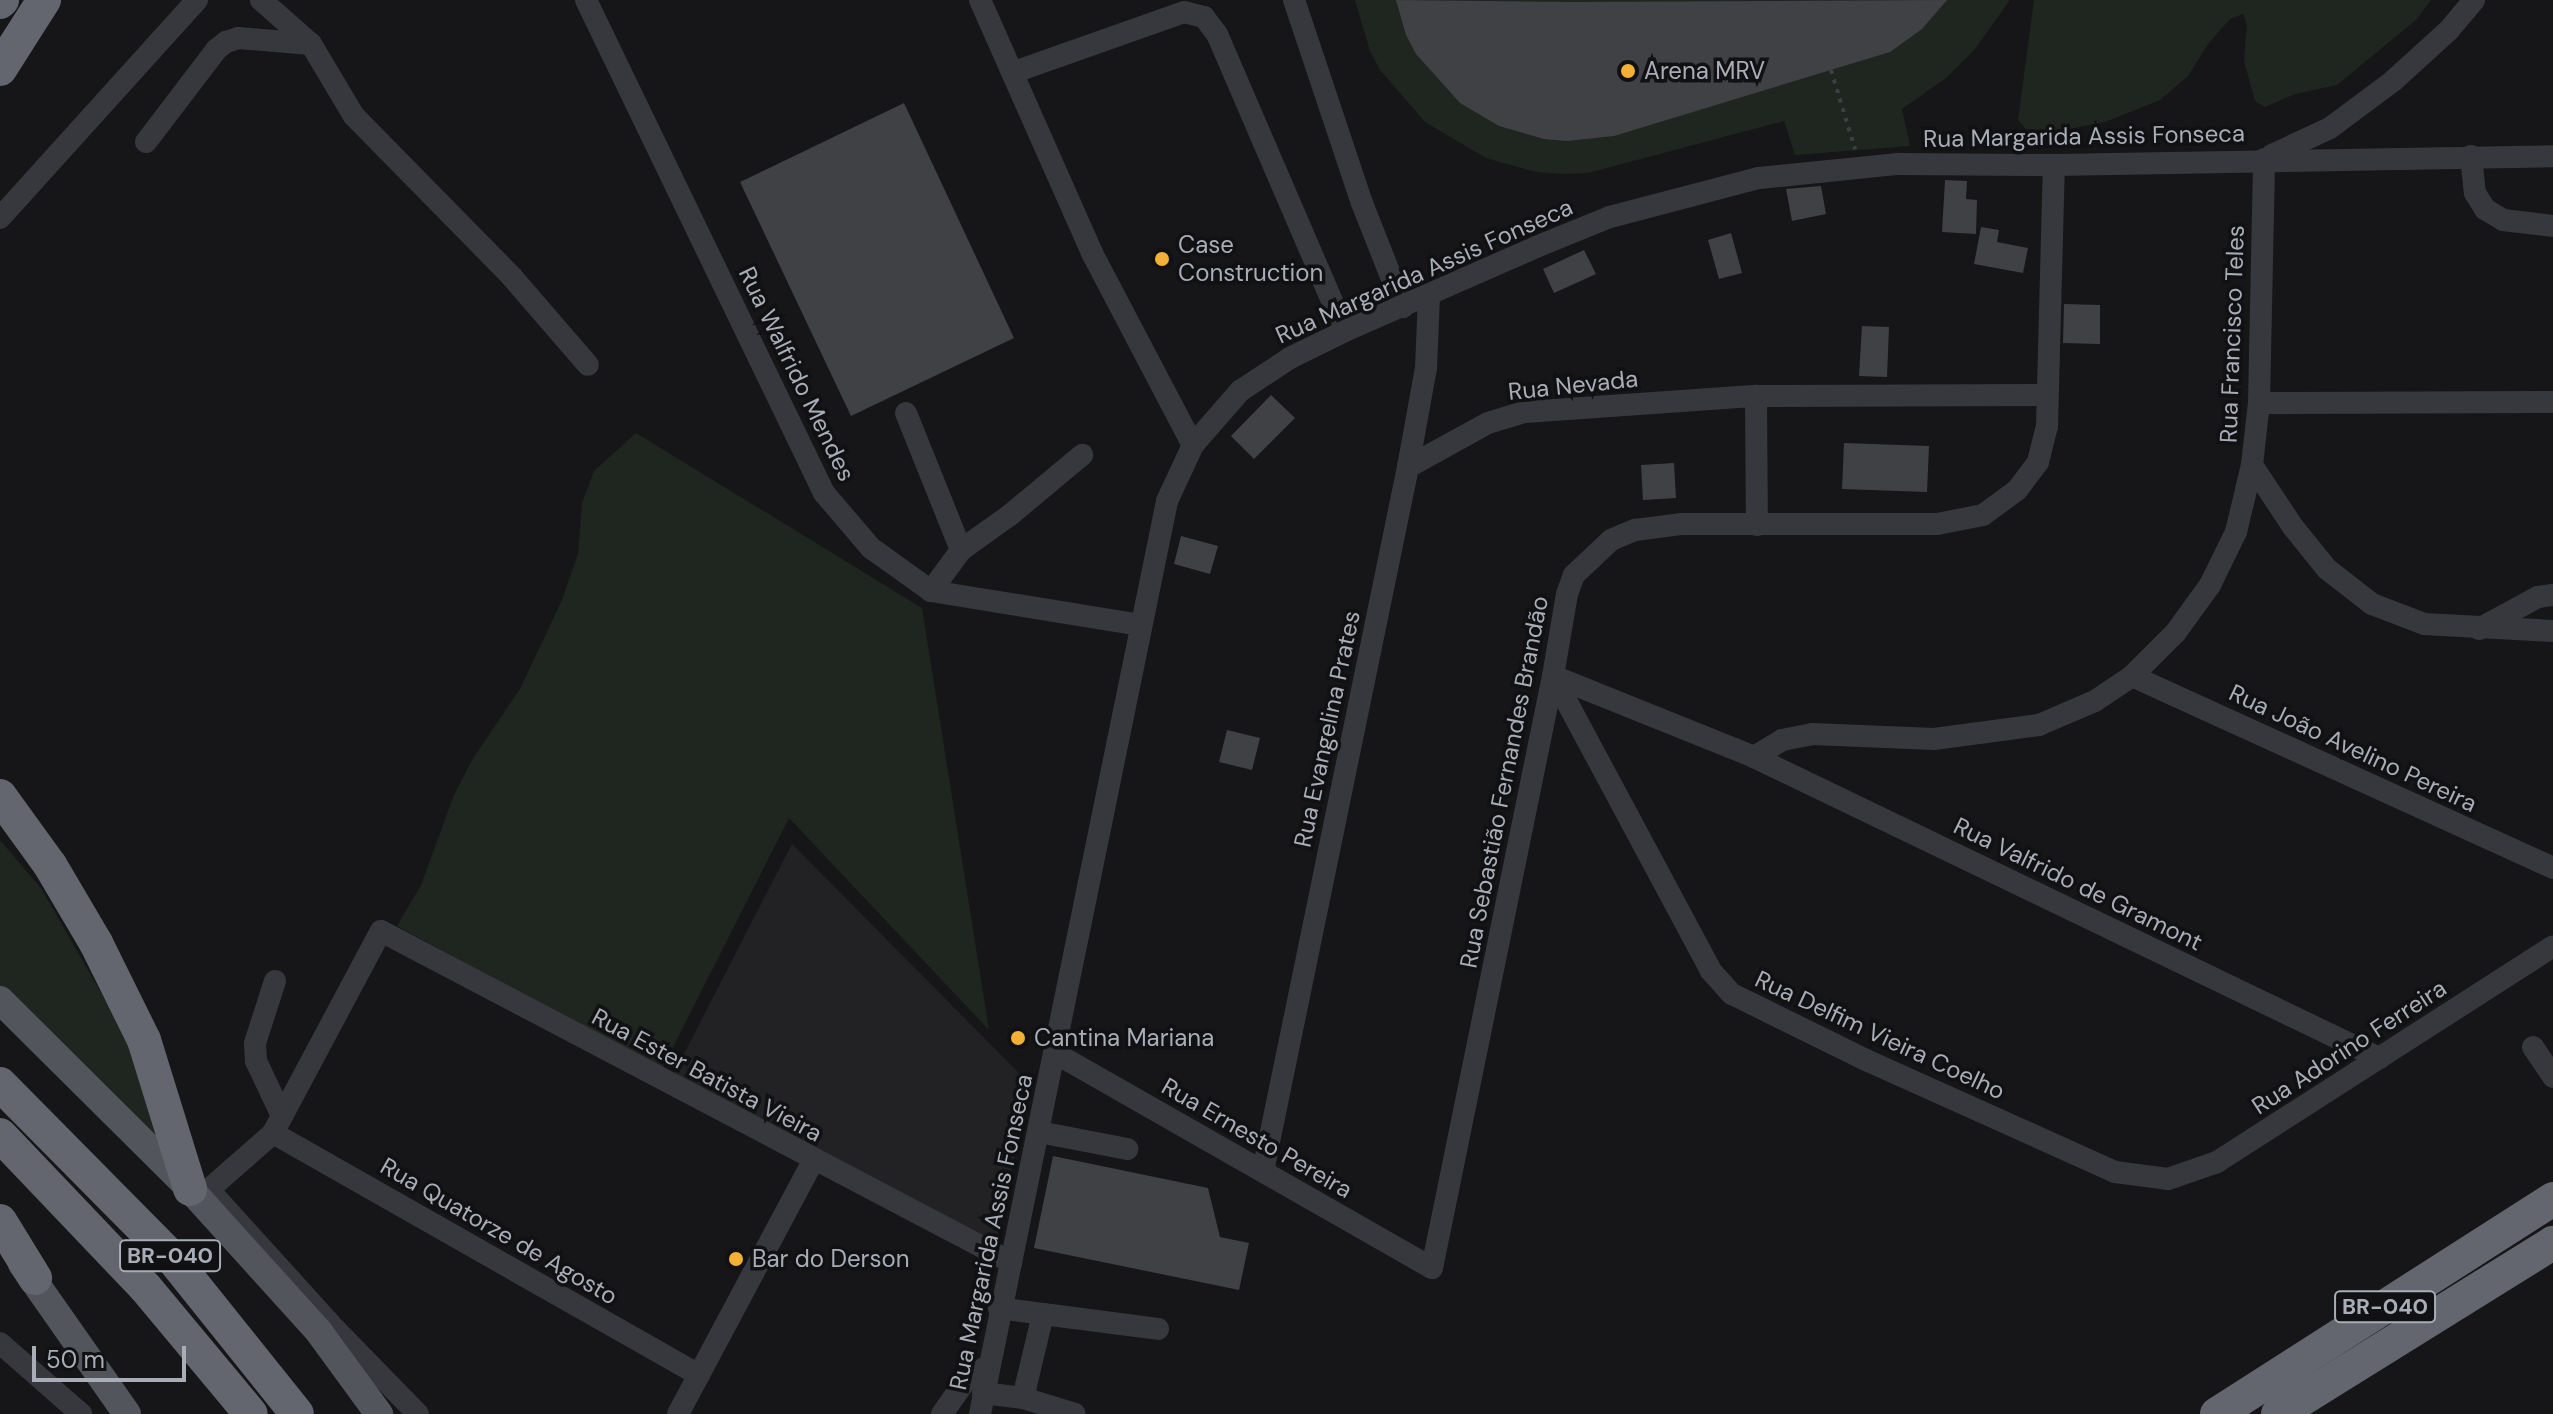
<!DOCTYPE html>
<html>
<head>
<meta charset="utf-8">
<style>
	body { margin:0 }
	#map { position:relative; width:2553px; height:1414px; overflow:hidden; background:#161618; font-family:"DM Sans",sans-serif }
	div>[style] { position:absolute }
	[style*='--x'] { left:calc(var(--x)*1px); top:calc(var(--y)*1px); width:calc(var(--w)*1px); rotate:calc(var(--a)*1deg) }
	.built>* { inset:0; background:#222225 }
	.green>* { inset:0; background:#1e261f }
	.building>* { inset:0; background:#404145 }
	.path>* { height:4px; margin-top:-2px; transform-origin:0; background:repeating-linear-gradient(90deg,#3d3f44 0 4px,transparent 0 10px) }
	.minor>* { height:22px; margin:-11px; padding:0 11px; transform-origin:11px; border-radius:11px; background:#37383d }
	.major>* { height:28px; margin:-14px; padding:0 14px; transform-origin:14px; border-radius:14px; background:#53555c }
	.highway>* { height:34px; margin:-17px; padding:0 17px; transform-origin:17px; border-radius:17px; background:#63666e }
	.dots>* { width:22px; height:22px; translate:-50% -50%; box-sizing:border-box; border:4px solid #111113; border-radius:50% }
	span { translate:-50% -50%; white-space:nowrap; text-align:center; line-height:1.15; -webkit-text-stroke:7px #111113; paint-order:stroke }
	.shield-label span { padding:2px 6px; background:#111113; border:2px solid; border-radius:6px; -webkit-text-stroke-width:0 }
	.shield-label { font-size:22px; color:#a8adb8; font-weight:700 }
	.poi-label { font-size:24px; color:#a8adb8 }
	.left { translate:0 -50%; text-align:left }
	.street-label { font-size:24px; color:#a8adb8 }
	.scale { position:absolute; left:32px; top:1346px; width:154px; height:36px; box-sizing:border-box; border:4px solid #a8adb8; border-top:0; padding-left:10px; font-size:24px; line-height:28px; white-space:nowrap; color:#a8adb8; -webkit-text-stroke:6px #111113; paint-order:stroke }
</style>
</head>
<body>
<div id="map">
	<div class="built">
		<i style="clip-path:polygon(792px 844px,1030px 1084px,996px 1243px,672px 1077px)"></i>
	</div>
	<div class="green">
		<i style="clip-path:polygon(1355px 0,2010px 0,1975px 49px,1946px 78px,1902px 109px,1910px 146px,1795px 155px,1784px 121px,1588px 173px,1562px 174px,1536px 172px,1486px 158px,1425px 122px,1380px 70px,1370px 51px)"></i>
		<i style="clip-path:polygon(2034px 0,2431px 0,2416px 20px,2337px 85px,2295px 94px,2265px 107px,2255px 101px,2244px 61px,2247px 25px,2243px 14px,2230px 19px,2208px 44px,2188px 76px,2160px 100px,2105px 122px,2032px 136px,2018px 120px)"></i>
		<i style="clip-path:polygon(636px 433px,922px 608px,989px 1030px,789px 818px,662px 1069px,397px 926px,421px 885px,454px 795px,472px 760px,520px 689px,562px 600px,578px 554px,582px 503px,594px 471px)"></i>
		<i style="clip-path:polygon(0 840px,41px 888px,132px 1047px,177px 1161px,0 1000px)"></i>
	</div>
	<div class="building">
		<i style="clip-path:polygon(1396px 0,1571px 2px,1947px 0,1922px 29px,1890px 52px,1614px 136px,1567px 141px,1544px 139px,1499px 126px,1460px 103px,1416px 54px,1406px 35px)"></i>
		<i style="clip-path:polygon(904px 103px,1014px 338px,851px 416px,740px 182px)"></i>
		<i style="clip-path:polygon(1945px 180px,1967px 181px,1966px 199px,1977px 200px,1976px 234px,1942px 232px)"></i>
		<i style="clip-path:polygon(1821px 186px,1826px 214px,1792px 221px,1786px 189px)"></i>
		<i style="clip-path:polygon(1981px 227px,1999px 230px,1997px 242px,2028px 248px,2023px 273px,1974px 264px)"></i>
		<i style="clip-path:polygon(1731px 233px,1742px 273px,1719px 279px,1708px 240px)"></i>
		<i style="clip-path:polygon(1584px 250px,1596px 274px,1554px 293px,1543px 269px)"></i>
		<i style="clip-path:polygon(2064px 304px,2100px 305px,2100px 344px,2063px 343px)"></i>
		<i style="clip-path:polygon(1862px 326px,1889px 327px,1887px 377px,1859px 376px)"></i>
		<i style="clip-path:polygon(1271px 395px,1295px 418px,1254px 459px,1231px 436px)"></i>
		<i style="clip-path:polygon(1844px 443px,1929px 446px,1927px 492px,1842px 489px)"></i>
		<i style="clip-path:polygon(1674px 463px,1676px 498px,1643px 500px,1641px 465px)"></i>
		<i style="clip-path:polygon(1181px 536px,1218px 546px,1210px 574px,1174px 564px)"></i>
		<i style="clip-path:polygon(1227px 730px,1260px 738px,1252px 770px,1219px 762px)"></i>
		<i style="clip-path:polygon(1053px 1156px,1208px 1188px,1220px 1237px,1249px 1243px,1239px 1290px,1034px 1248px)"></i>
	</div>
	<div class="path">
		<i style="--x:1831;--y:70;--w:83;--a:73.1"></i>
	</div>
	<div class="minor">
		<i style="--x:261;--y:0;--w:67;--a:41.3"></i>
		<i style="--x:311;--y:44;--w:84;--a:59.2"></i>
		<i style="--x:354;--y:116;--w:226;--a:45.5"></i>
		<i style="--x:512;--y:277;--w:116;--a:49.2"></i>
		<i style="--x:586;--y:0;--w:547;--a:64.23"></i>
		<i style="--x:824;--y:493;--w:72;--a:49.5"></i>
		<i style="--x:871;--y:548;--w:74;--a:35.6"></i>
		<i style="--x:931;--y:591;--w:213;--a:9.2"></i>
		<i style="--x:980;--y:0;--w:277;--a:66.1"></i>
		<i style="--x:1092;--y:253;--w:217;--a:62.3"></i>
		<i style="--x:1294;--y:0;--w:214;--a:71.5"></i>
		<i style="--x:1362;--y:203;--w:112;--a:68.5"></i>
		<i style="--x:1014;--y:72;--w:180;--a:-19.4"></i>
		<i style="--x:1184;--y:12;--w:21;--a:14"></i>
		<i style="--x:1204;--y:17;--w:21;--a:53"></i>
		<i style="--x:1217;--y:34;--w:323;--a:66.7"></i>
		<i style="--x:146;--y:142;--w:116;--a:-52.7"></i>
		<i style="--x:216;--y:50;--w:13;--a:-39"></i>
		<i style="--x:226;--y:42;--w:13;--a:-18"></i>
		<i style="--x:238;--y:38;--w:73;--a:4.7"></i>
		<i style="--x:2272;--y:155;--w:64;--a:-25"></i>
		<i style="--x:2330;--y:128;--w:79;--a:-36.7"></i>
		<i style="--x:2393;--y:81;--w:76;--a:-42.3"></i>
		<i style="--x:2449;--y:30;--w:39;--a:-50"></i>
		<i style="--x:2471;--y:156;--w:37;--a:84"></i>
		<i style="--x:2475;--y:193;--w:19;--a:58"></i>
		<i style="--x:2485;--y:209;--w:21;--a:31"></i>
		<i style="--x:2503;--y:220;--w:50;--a:6.8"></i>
		<i style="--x:0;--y:218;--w:294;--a:-47.9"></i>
		<i style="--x:1756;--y:396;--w:129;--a:89.6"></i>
		<i style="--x:2259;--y:403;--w:294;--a:-0.2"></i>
		<i style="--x:906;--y:413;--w:148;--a:68.1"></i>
		<i style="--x:961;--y:550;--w:51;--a:126.2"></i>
		<i style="--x:2252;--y:465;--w:74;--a:56.5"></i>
		<i style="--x:2293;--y:527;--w:54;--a:51"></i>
		<i style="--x:2327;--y:569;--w:57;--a:37.9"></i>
		<i style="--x:2372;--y:604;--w:56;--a:21"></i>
		<i style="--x:2424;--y:624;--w:129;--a:3.1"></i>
		<i style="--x:1408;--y:467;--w:91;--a:-28.8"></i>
		<i style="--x:1488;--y:423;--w:39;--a:-17"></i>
		<i style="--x:1525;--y:412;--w:232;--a:-4"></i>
		<i style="--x:1756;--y:396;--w:291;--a:-0.2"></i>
		<i style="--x:961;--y:550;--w:60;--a:-35.5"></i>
		<i style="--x:1010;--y:515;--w:94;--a:-39.8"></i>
		<i style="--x:2479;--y:629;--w:67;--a:-28.5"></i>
		<i style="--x:2538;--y:597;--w:15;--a:-8"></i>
		<i style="--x:1553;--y:676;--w:335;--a:61.8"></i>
		<i style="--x:1711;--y:971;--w:31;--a:48"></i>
		<i style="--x:1732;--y:994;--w:149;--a:26.2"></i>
		<i style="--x:1866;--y:1060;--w:273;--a:24.2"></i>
		<i style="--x:2115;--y:1172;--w:53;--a:7.5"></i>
		<i style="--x:2168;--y:1179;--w:52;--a:-19.1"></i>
		<i style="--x:2217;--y:1162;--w:399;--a:-32.7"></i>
		<i style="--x:1553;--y:676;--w:217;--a:21.9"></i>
		<i style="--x:1754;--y:757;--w:33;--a:-31"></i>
		<i style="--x:1782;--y:740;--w:31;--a:-11"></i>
		<i style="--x:1812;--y:734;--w:122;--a:2.3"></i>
		<i style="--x:1934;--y:739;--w:106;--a:-7.6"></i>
		<i style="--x:2039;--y:725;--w:61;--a:-23.2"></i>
		<i style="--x:2095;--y:701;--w:45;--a:-34"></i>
		<i style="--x:2132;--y:676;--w:62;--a:-45"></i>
		<i style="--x:2176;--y:632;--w:58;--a:-54.1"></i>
		<i style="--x:2210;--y:585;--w:59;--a:-63.9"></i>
		<i style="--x:2236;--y:532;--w:69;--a:-76.6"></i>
		<i style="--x:2252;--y:465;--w:62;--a:-83.6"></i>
		<i style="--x:2259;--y:403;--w:244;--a:-88.8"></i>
		<i style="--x:2132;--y:676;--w:463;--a:24.5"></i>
		<i style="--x:1754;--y:757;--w:694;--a:25.72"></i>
		<i style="--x:275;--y:981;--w:65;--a:107.9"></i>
		<i style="--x:255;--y:1043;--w:18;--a:87"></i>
		<i style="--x:256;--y:1061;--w:61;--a:64.7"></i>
		<i style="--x:2533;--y:1047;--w:36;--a:56"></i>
		<i style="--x:1055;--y:1053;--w:434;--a:29.7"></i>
		<i style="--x:1432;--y:1268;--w:604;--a:-78.45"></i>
		<i style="--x:1553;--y:676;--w:83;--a:-80.3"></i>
		<i style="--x:1567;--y:594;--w:20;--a:-70"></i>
		<i style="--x:1574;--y:575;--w:51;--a:-43.4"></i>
		<i style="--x:1611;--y:540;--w:26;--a:-23"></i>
		<i style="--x:1635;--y:530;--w:46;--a:-7.4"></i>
		<i style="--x:1681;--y:524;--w:256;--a:0"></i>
		<i style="--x:1937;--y:524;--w:47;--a:-11.1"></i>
		<i style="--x:1983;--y:515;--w:42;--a:-36.3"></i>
		<i style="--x:2017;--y:490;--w:35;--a:-53"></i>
		<i style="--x:2038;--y:462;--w:36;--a:-76"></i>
		<i style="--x:2047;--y:427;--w:262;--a:-88.5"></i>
		<i style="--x:1039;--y:1132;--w:90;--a:10.9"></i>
		<i style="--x:273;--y:1133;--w:490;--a:29.6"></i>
		<i style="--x:1263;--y:1171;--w:719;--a:-78.36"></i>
		<i style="--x:1408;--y:467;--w:101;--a:-79.7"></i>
		<i style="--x:1426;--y:368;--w:72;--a:-87.6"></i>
		<i style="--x:209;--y:1190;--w:188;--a:47.8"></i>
		<i style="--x:335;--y:1329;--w:119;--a:45.7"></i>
		<i style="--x:198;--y:1199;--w:100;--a:-41.3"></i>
		<i style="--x:273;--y:1133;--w:229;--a:-61.9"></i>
		<i style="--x:381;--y:931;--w:712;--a:27.72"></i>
		<i style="--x:999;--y:1308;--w:44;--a:7.8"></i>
		<i style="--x:0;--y:1343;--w:108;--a:41.2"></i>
		<i style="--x:983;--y:1393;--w:40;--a:7.1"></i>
		<i style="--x:1023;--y:1398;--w:54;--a:17.1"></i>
		<i style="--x:1023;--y:1398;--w:86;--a:-76.6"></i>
		<i style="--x:1043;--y:1314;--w:116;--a:7.4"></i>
		<i style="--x:678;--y:1414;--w:287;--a:-61.9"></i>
		<i style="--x:942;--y:1414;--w:45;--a:-54.9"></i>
		<i style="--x:968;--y:1377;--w:21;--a:-29"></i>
		<i style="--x:980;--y:1414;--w:932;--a:-78.42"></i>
		<i style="--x:1167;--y:501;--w:62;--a:-65.1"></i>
		<i style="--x:1193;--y:445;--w:72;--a:-49"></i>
		<i style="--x:1240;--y:391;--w:60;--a:-33.4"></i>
		<i style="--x:1290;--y:358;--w:61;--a:-26.1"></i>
		<i style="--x:1345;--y:331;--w:209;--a:-23.7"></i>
		<i style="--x:1536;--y:247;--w:80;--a:-22.1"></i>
		<i style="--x:1610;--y:217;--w:154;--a:-14.7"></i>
		<i style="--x:1759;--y:178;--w:140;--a:-5.8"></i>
		<i style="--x:1898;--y:164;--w:156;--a:0.4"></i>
		<i style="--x:2054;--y:165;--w:499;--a:-1"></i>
	</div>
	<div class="major">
		<i style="--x:0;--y:1000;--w:268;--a:44.8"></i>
		<i style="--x:190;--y:1189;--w:193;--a:47.9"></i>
		<i style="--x:319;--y:1332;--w:102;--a:53.8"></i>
		<i style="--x:22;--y:1264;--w:183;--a:55"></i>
	</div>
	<div class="highway">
		<i style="--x:0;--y:2;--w:3;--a:-45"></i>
		<i style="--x:0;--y:69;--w:82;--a:-57.5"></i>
		<i style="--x:0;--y:796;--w:85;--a:54.1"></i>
		<i style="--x:50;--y:865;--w:91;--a:59.5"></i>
		<i style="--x:96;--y:943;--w:108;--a:63.7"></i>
		<i style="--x:144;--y:1040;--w:156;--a:72.8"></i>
		<i style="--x:0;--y:1084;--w:246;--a:45.3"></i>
		<i style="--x:173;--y:1259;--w:198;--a:51.3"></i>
		<i style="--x:0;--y:1135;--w:210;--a:46.4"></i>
		<i style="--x:145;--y:1287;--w:165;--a:50.2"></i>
		<i style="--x:0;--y:1221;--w:67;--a:58.4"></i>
		<i style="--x:2217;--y:1414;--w:399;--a:-32.6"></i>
		<i style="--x:2278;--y:1414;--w:324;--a:-31.9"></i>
	</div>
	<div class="dots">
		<i style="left:1628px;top:71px;background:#f2b134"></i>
		<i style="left:1162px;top:259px;background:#f2b134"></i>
		<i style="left:1018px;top:1038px;background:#f2b134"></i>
		<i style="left:736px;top:1259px;background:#f2b134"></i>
	</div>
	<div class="shield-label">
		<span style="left:170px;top:1256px">BR-040</span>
		<span style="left:2385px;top:1307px">BR-040</span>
	</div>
	<div class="poi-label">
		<span class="left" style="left:1644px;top:71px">Arena MRV</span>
		<span class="left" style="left:1178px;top:259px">Case<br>Construction</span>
		<span class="left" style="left:1034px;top:1038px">Cantina Mariana</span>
		<span class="left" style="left:752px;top:1259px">Bar do Derson</span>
	</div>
	<div class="street-label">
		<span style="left:2084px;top:136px;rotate:-1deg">Rua Margarida Assis Fonseca</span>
		<span style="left:1424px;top:271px;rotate:-24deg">Rua Margarida Assis Fonseca</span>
		<span style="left:2232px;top:334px;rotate:-88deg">Rua Francisco Teles</span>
		<span style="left:797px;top:374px;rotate:64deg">Rua Walfrido Mendes</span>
		<span style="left:1573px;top:385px;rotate:-6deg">Rua Nevada</span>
		<span style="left:1327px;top:729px;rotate:-78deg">Rua Evangelina Prates</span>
		<span style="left:2353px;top:748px;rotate:25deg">Rua João Avelino Pereira</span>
		<span style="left:1504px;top:782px;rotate:-79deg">Rua Sebastião Fernandes Brandão</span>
		<span style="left:2078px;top:884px;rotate:26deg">Rua Valfrido de Gramont</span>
		<span style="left:1880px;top:1035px;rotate:25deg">Rua Delfim Vieira Coelho</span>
		<span style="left:2349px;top:1047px;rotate:-33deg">Rua Adorino Ferreira</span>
		<span style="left:707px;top:1075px;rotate:28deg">Rua Ester Batista Vieira</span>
		<span style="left:1257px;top:1138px;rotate:30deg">Rua Ernesto Pereira</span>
		<span style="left:499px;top:1231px;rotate:30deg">Rua Quatorze de Agosto</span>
		<span style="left:991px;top:1232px;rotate:-78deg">Rua Margarida Assis Fonseca</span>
	</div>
	<div class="scale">50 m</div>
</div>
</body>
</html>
